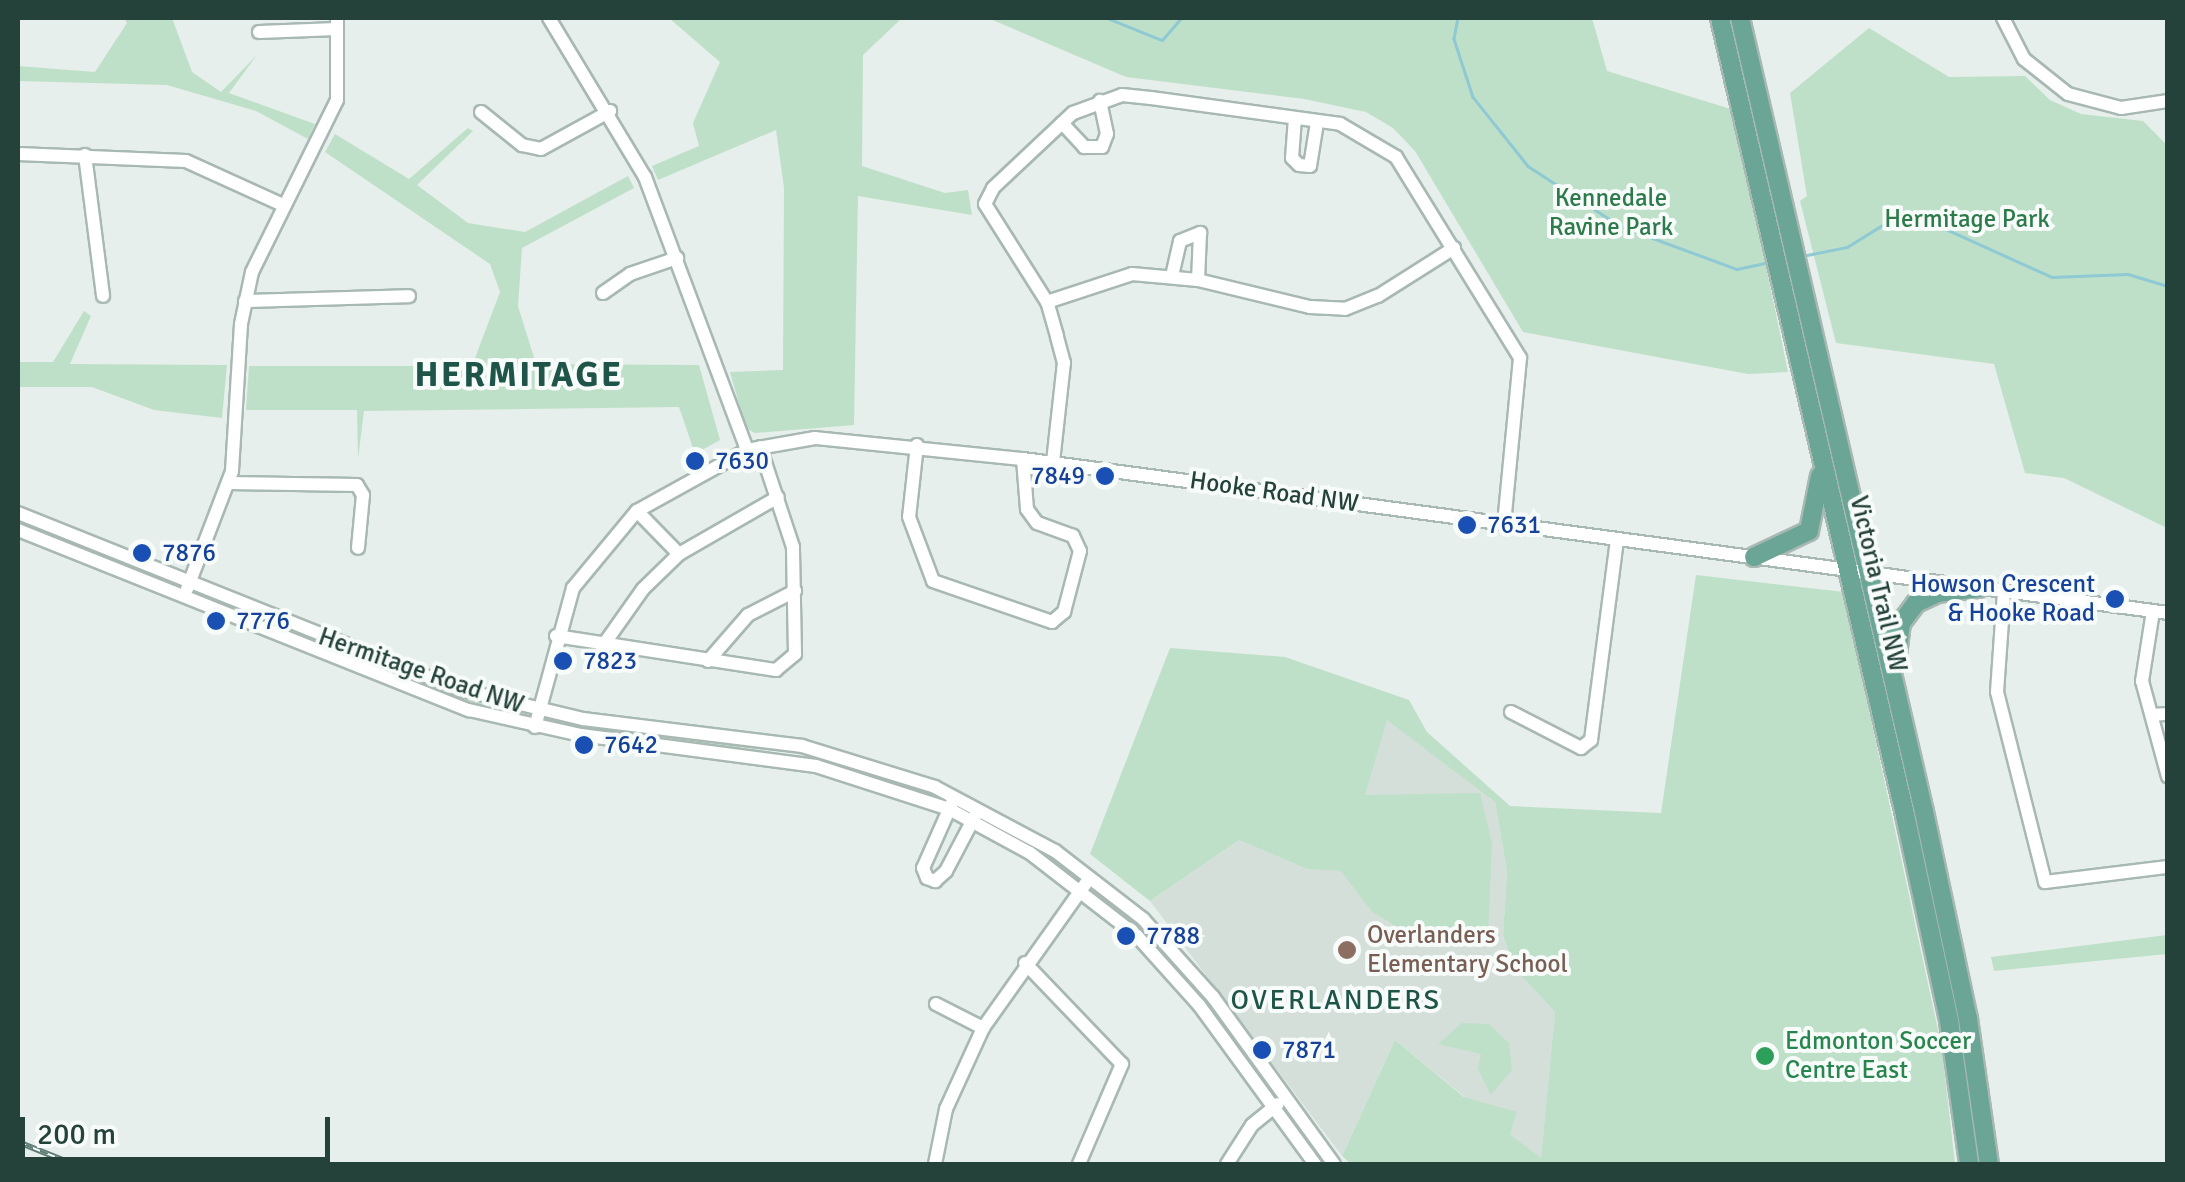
<!DOCTYPE html>
<html>
<head>
<meta charset="utf-8">
<style>
	body { margin:0 }
	#map { position:relative; width:2185px; height:1182px; overflow:hidden; background:#e6efeb; font-family:Signika,sans-serif }
	div>[style] { position:absolute }
	[style*='--x'] { left:calc(var(--x)*1px); top:calc(var(--y)*1px); width:calc(var(--w)*1px); rotate:calc(var(--a)*1deg) }
	.built>* { inset:0; background:#d4dfda }
	.green>* { inset:0; background:#bfe0c8 }
	.stream>* { height:2.5px; margin:-1.25px; padding:0 1.25px; transform-origin:1.25px; border-radius:1.25px; background:#8ec9d4 }
	.roads { filter:drop-shadow(2px 0 #a8b8b2) drop-shadow(-2px 0 #a8b8b2) drop-shadow(0 2px #a8b8b2) drop-shadow(0 -2px #a8b8b2) }
	.minor>* { height:12px; margin:-6px; padding:0 6px; transform-origin:6px; border-radius:6px; background:#fff }
	.major>* { height:18px; margin:-9px; padding:0 9px; transform-origin:9px; border-radius:9px; background:#6aa596 }
	.rail>* { height:6px; margin-top:-3px; transform-origin:0; background:repeating-linear-gradient(90deg,#f7fbf9 0 8px,#5f7d75 0 16px); box-sizing:border-box; border-block:2px solid #5f7d75 }
	.dots>* { width:28px; height:28px; translate:-50% -50%; box-sizing:border-box; border:5px solid #f7fbf9; border-radius:50% }
	span { translate:-50% -50%; white-space:nowrap; text-align:center; line-height:1.15; -webkit-text-stroke:8px #f7fbf9; paint-order:stroke }
	.park-label { font-size:25px; color:#2d7a4b }
	.transit-label { font-size:25px; color:#164399 }
	.left { translate:0 -50%; text-align:left }
	.right { translate:-100% -50%; text-align:right }
	.street-label { font-size:25px; color:#24423a }
	.education-label { font-size:25px; color:#785e54 }
	.leisure-label { font-size:25px; color:#27864d }
	.neighbourhood-label { font-size:28px; color:#1f5548; letter-spacing:2.5px }
	.district-label { font-size:35px; color:#1f5548; font-weight:700; letter-spacing:2.5px }
	.frame { position:absolute; inset:0; border:20px solid #24423a; pointer-events:none }
	.scale { position:absolute; left:20px; top:1117px; width:310px; height:45px; box-sizing:border-box; border:5px solid #24423a; border-top:0; padding-left:12px; font-size:30px; line-height:35px; white-space:nowrap; color:#24423a; -webkit-text-stroke:8px #f7fbf9; paint-order:stroke }
</style>
</head>
<body>
<div id="map">
	<div class="built">
		<i style="clip-path:polygon(1388px 719px,1495px 802px,1507px 871px,1503px 937px,1515px 969px,1555px 1012px,1541px 1159px,1395px 1040px,1342px 1156px,1150px 901px,1239px 840px,1307px 869px)"></i>
	</div>
	<div class="green">
		<i style="clip-path:polygon(124px 18px,172px 18px,192px 72px,221px 92px,257px 55px,229px 93px,315px 124px,308px 139px,256px 111px,167px 85px,18px 81px,18px 66px,95px 72px,127px 23px)"></i>
		<i style="clip-path:polygon(669px 18px,902px 18px,863px 55px,862px 166px,945px 193px,968px 190px,972px 215px,858px 196px,854px 425px,755px 433px,746px 428px,730px 372px,783px 370px,784px 188px,776px 130px,658px 180px,652px 166px,699px 146px,693px 123px,720px 62px)"></i>
		<i style="clip-path:polygon(988px 18px,1592px 18px,1607px 71px,1734px 110px,1788px 372px,1748px 374px,1523px 332px,1415px 151px,1393px 128px,1366px 112px,1304px 99px,1126px 77px)"></i>
		<i style="clip-path:polygon(1869px 28px,1949px 77px,2025px 76px,2050px 100px,2081px 114px,2143px 121px,2167px 145px,2167px 528px,2064px 478px,2025px 473px,1994px 364px,1836px 343px,1800px 201px,1807px 196px,1790px 93px)"></i>
		<i style="clip-path:polygon(468px 128px,473px 131px,417px 185px,468px 223px,525px 232px,628px 176px,634px 188px,522px 248px,518px 306px,536px 364px,699px 365px,720px 440px,695px 454px,679px 407px,364px 411px,358px 459px,357px 410px,246px 410px,249px 366px,472px 366px,500px 292px,490px 264px,325px 152px,335px 134px,409px 179px)"></i>
		<i style="clip-path:polygon(84px 311px,91px 316px,70px 364px,227px 365px,222px 418px,154px 410px,92px 387px,18px 387px,18px 362px,53px 362px)"></i>
		<i style="clip-path:polygon(1696px 575px,1844px 592px,1942px 1049px,1955px 1164px,1351px 1164px,1342px 1156px,1395px 1040px,1464px 1097px,1517px 1112px,1510px 1134px,1541px 1158px,1555px 1012px,1515px 969px,1503px 936px,1507px 871px,1495px 802px,1387px 720px,1365px 795px,1480px 793px,1492px 843px,1488px 937px,1410px 934px,1372px 912px,1341px 871px,1307px 869px,1239px 840px,1150px 901px,1090px 854px,1170px 648px,1285px 657px,1409px 700px,1427px 732px,1510px 806px,1661px 813px)"></i>
		<i style="clip-path:polygon(202px 594px,390px 670px,518px 715px,478px 707px)"></i>
		<i style="clip-path:polygon(558px 719px,789px 749px,814px 755px,607px 734px,565px 727px)"></i>
		<i style="clip-path:polygon(2167px 935px,2167px 954px,1994px 971px,1991px 957px)"></i>
		<i style="clip-path:polygon(1462px 1023px,1489px 1024px,1509px 1043px,1512px 1070px,1491px 1095px,1478px 1069px,1481px 1054px,1438px 1044px)"></i>
	</div>
	<div class="stream">
		<i style="--x:1107;--y:18;--w:59;--a:21.8"></i>
		<i style="--x:1162;--y:40;--w:29;--a:-49"></i>
		<i style="--x:1458;--y:18;--w:21;--a:101"></i>
		<i style="--x:1454;--y:39;--w:61;--a:71.9"></i>
		<i style="--x:1473;--y:97;--w:88;--a:51.4"></i>
		<i style="--x:1528;--y:166;--w:110;--a:33.1"></i>
		<i style="--x:1620;--y:226;--w:125;--a:20.2"></i>
		<i style="--x:1737;--y:269;--w:34;--a:-12"></i>
		<i style="--x:1802;--y:256;--w:46;--a:-11.3"></i>
		<i style="--x:1847;--y:247;--w:49;--a:-31.8"></i>
		<i style="--x:1889;--y:221;--w:50;--a:5.7"></i>
		<i style="--x:1939;--y:226;--w:124;--a:24.3"></i>
		<i style="--x:2052;--y:277;--w:76;--a:-2.3"></i>
		<i style="--x:2128;--y:274;--w:42;--a:16.7"></i>
	</div>
	<div class="roads">
		<div class="minor">
			<i style="--x:549;--y:18;--w:186;--a:58.9"></i>
			<i style="--x:645;--y:177;--w:291;--a:69.5"></i>
			<i style="--x:2003;--y:18;--w:46;--a:62.9"></i>
			<i style="--x:2024;--y:59;--w:56;--a:38.5"></i>
			<i style="--x:2068;--y:94;--w:55;--a:14.8"></i>
			<i style="--x:2121;--y:108;--w:48;--a:-8.5"></i>
			<i style="--x:259;--y:32;--w:78;--a:-2.2"></i>
			<i style="--x:481;--y:112;--w:53;--a:38.8"></i>
			<i style="--x:522;--y:145;--w:19;--a:12"></i>
			<i style="--x:541;--y:149;--w:79;--a:-28.8"></i>
			<i style="--x:1295;--y:118;--w:40;--a:94.3"></i>
			<i style="--x:1292;--y:158;--w:10;--a:45"></i>
			<i style="--x:1299;--y:165;--w:11;--a:5"></i>
			<i style="--x:1310;--y:166;--w:44;--a:-80.8"></i>
			<i style="--x:1062;--y:123;--w:33;--a:47"></i>
			<i style="--x:1084;--y:147;--w:18;--a:0"></i>
			<i style="--x:1102;--y:147;--w:14;--a:-69"></i>
			<i style="--x:1107;--y:134;--w:34;--a:-102"></i>
			<i style="--x:18;--y:154;--w:168;--a:2.4"></i>
			<i style="--x:186;--y:161;--w:107;--a:24.4"></i>
			<i style="--x:85;--y:155;--w:142;--a:82.7"></i>
			<i style="--x:1172;--y:276;--w:36;--a:-77"></i>
			<i style="--x:1180;--y:241;--w:22;--a:-22"></i>
			<i style="--x:1200;--y:233;--w:47;--a:92.4"></i>
			<i style="--x:603;--y:293;--w:33;--a:-35"></i>
			<i style="--x:630;--y:274;--w:50;--a:-18.8"></i>
			<i style="--x:245;--y:301;--w:164;--a:-1.7"></i>
			<i style="--x:1047;--y:302;--w:89;--a:-18.2"></i>
			<i style="--x:1132;--y:274;--w:66;--a:5.2"></i>
			<i style="--x:1198;--y:280;--w:115;--a:13.6"></i>
			<i style="--x:1310;--y:307;--w:35;--a:3"></i>
			<i style="--x:1345;--y:309;--w:35;--a:-22"></i>
			<i style="--x:1378;--y:296;--w:90;--a:-32.3"></i>
			<i style="--x:917;--y:445;--w:72;--a:96.3"></i>
			<i style="--x:909;--y:517;--w:68;--a:69.4"></i>
			<i style="--x:933;--y:581;--w:126;--a:19"></i>
			<i style="--x:1052;--y:622;--w:16;--a:-40"></i>
			<i style="--x:1064;--y:612;--w:63;--a:-75.3"></i>
			<i style="--x:1080;--y:551;--w:17;--a:-115"></i>
			<i style="--x:1073;--y:536;--w:38;--a:-160"></i>
			<i style="--x:1037;--y:523;--w:17;--a:-126"></i>
			<i style="--x:1027;--y:509;--w:50;--a:-94.6"></i>
			<i style="--x:1053;--y:462;--w:100;--a:-83.7"></i>
			<i style="--x:1064;--y:363;--w:28;--a:-105"></i>
			<i style="--x:1057;--y:336;--w:35;--a:-106"></i>
			<i style="--x:1047;--y:302;--w:116;--a:-122.3"></i>
			<i style="--x:985;--y:204;--w:18;--a:-63"></i>
			<i style="--x:993;--y:188;--w:110;--a:-43.2"></i>
			<i style="--x:1073;--y:113;--w:52;--a:-20.2"></i>
			<i style="--x:1122;--y:95;--w:29;--a:6"></i>
			<i style="--x:1151;--y:98;--w:191;--a:7.8"></i>
			<i style="--x:1340;--y:124;--w:65;--a:30.5"></i>
			<i style="--x:1396;--y:157;--w:236;--a:58.3"></i>
			<i style="--x:1520;--y:358;--w:166;--a:95.5"></i>
			<i style="--x:229;--y:483;--w:128;--a:0.9"></i>
			<i style="--x:357;--y:485;--w:12;--a:59"></i>
			<i style="--x:363;--y:495;--w:53;--a:95.4"></i>
			<i style="--x:637;--y:511;--w:60;--a:45.7"></i>
			<i style="--x:18;--y:513;--w:474;--a:21.8"></i>
			<i style="--x:458;--y:689;--w:129;--a:13.5"></i>
			<i style="--x:583;--y:719;--w:221;--a:7"></i>
			<i style="--x:802;--y:746;--w:139;--a:17.1"></i>
			<i style="--x:935;--y:787;--w:136;--a:28.1"></i>
			<i style="--x:1055;--y:851;--w:111;--a:37.7"></i>
			<i style="--x:1143;--y:919;--w:105;--a:48.1"></i>
			<i style="--x:1213;--y:997;--w:206;--a:54.1"></i>
			<i style="--x:18;--y:530;--w:486;--a:21.8"></i>
			<i style="--x:469;--y:710;--w:115;--a:12.6"></i>
			<i style="--x:581;--y:735;--w:237;--a:7.5"></i>
			<i style="--x:816;--y:766;--w:140;--a:17.9"></i>
			<i style="--x:949;--y:809;--w:92;--a:28.5"></i>
			<i style="--x:1030;--y:853;--w:135;--a:37.8"></i>
			<i style="--x:1137;--y:936;--w:93;--a:48.1"></i>
			<i style="--x:1199;--y:1005;--w:197;--a:53.9"></i>
			<i style="--x:187;--y:589;--w:126;--a:-69.1"></i>
			<i style="--x:232;--y:471;--w:147;--a:-86.5"></i>
			<i style="--x:241;--y:324;--w:53;--a:-78.1"></i>
			<i style="--x:252;--y:272;--w:192;--a:-63.7"></i>
			<i style="--x:337;--y:100;--w:82;--a:-90"></i>
			<i style="--x:2004;--y:592;--w:100;--a:94"></i>
			<i style="--x:1997;--y:692;--w:196;--a:75.8"></i>
			<i style="--x:2045;--y:882;--w:124;--a:-7"></i>
			<i style="--x:2153;--y:611;--w:71;--a:98.9"></i>
			<i style="--x:2142;--y:681;--w:99;--a:74.8"></i>
			<i style="--x:556;--y:636;--w:223;--a:8.8"></i>
			<i style="--x:776;--y:670;--w:25;--a:-40"></i>
			<i style="--x:795;--y:654;--w:107;--a:-91.1"></i>
			<i style="--x:793;--y:547;--w:105;--a:-108.3"></i>
			<i style="--x:602;--y:647;--w:71;--a:-54.7"></i>
			<i style="--x:643;--y:589;--w:50;--a:-44.2"></i>
			<i style="--x:679;--y:554;--w:114;--a:-29.9"></i>
			<i style="--x:708;--y:661;--w:61;--a:-49"></i>
			<i style="--x:748;--y:615;--w:53;--a:-27.1"></i>
			<i style="--x:1511;--y:712;--w:79;--a:27.2"></i>
			<i style="--x:1581;--y:748;--w:13;--a:-39"></i>
			<i style="--x:1591;--y:740;--w:202;--a:-82.6"></i>
			<i style="--x:2152;--y:715;--w:16;--a:-4"></i>
			<i style="--x:535;--y:727;--w:144;--a:-74.7"></i>
			<i style="--x:573;--y:588;--w:100;--a:-50.3"></i>
			<i style="--x:637;--y:511;--w:126;--a:-29"></i>
			<i style="--x:747;--y:450;--w:69;--a:-10"></i>
			<i style="--x:815;--y:438;--w:209;--a:5.8"></i>
			<i style="--x:1023;--y:459;--w:1155;--a:7.66"></i>
			<i style="--x:952;--y:803;--w:71;--a:114"></i>
			<i style="--x:923;--y:868;--w:11;--a:68"></i>
			<i style="--x:927;--y:878;--w:9;--a:21"></i>
			<i style="--x:935;--y:881;--w:15;--a:-42"></i>
			<i style="--x:946;--y:871;--w:64;--a:-62.2"></i>
			<i style="--x:1025;--y:963;--w:140;--a:46.2"></i>
			<i style="--x:1122;--y:1064;--w:109;--a:113.3"></i>
			<i style="--x:936;--y:1004;--w:53;--a:27.1"></i>
			<i style="--x:935;--y:1164;--w:56;--a:-78.7"></i>
			<i style="--x:946;--y:1109;--w:89;--a:-65.4"></i>
			<i style="--x:983;--y:1028;--w:178;--a:-54.6"></i>
			<i style="--x:1227;--y:1164;--w:46;--a:-57.3"></i>
			<i style="--x:1252;--y:1125;--w:33;--a:-39"></i>
		</div>
		<div class="major">
			<i style="--x:1720;--y:18;--w:818;--a:76.93"></i>
			<i style="--x:1905;--y:815;--w:211;--a:77.9"></i>
			<i style="--x:1949;--y:1021;--w:144;--a:82"></i>
			<i style="--x:1740;--y:18;--w:815;--a:76.95"></i>
			<i style="--x:1924;--y:812;--w:212;--a:78"></i>
			<i style="--x:1968;--y:1019;--w:147;--a:81.8"></i>
			<i style="--x:1754;--y:557;--w:61;--a:-25.3"></i>
			<i style="--x:1809;--y:531;--w:56;--a:-78.7"></i>
			<i style="--x:1896;--y:663;--w:40;--a:-82.9"></i>
			<i style="--x:1901;--y:623;--w:25;--a:-53"></i>
			<i style="--x:1916;--y:603;--w:23;--a:-25"></i>
			<i style="--x:1937;--y:593;--w:42;--a:-6.8"></i>
		</div>
	</div>
	<div class="rail">
		<i style="--x:18;--y:1142;--w:59;--a:21.8"></i>
	</div>
	<div class="dots">
		<i style="left:695px;top:461px;background:#1a4fb4"></i>
		<i style="left:1105px;top:476px;background:#1a4fb4"></i>
		<i style="left:1467px;top:525px;background:#1a4fb4"></i>
		<i style="left:142px;top:553px;background:#1a4fb4"></i>
		<i style="left:2115px;top:599px;background:#1a4fb4"></i>
		<i style="left:216px;top:621px;background:#1a4fb4"></i>
		<i style="left:563px;top:661px;background:#1a4fb4"></i>
		<i style="left:584px;top:745px;background:#1a4fb4"></i>
		<i style="left:1126px;top:936px;background:#1a4fb4"></i>
		<i style="left:1347px;top:950px;background:#8d6e63"></i>
		<i style="left:1262px;top:1050px;background:#1a4fb4"></i>
		<i style="left:1765px;top:1056px;background:#2e9e5b"></i>
	</div>
	<div class="park-label">
		<span style="left:1611px;top:213px">Kennedale<br>Ravine Park</span>
		<span style="left:1967px;top:219px">Hermitage Park</span>
	</div>
	<div class="transit-label">
		<span class="left" style="left:715px;top:461px">7630</span>
		<span class="right" style="left:1085px;top:476px">7849</span>
		<span class="left" style="left:1487px;top:525px">7631</span>
		<span class="left" style="left:162px;top:553px">7876</span>
		<span class="right" style="left:2095px;top:599px">Howson Crescent<br>&amp; Hooke Road</span>
		<span class="left" style="left:236px;top:621px">7776</span>
		<span class="left" style="left:583px;top:661px">7823</span>
		<span class="left" style="left:604px;top:745px">7642</span>
		<span class="left" style="left:1146px;top:936px">7788</span>
		<span class="left" style="left:1282px;top:1050px">7871</span>
	</div>
	<div class="street-label">
		<span style="left:1274px;top:492px;rotate:8deg">Hooke Road NW</span>
		<span style="left:1878px;top:584px;rotate:77deg">Victoria Trail NW</span>
		<span style="left:421px;top:671px;rotate:19deg">Hermitage Road NW</span>
	</div>
	<div class="education-label">
		<span class="left" style="left:1367px;top:950px">Overlanders<br>Elementary School</span>
	</div>
	<div class="leisure-label">
		<span class="left" style="left:1785px;top:1056px">Edmonton Soccer<br>Centre East</span>
	</div>
	<div class="neighbourhood-label">
		<span style="left:1336px;top:1000px">OVERLANDERS</span>
	</div>
	<div class="district-label">
		<span style="left:519px;top:375px">HERMITAGE</span>
	</div>
	<div class="frame"></div>
	<div class="scale">200 m</div>
</div>
</body>
</html>
